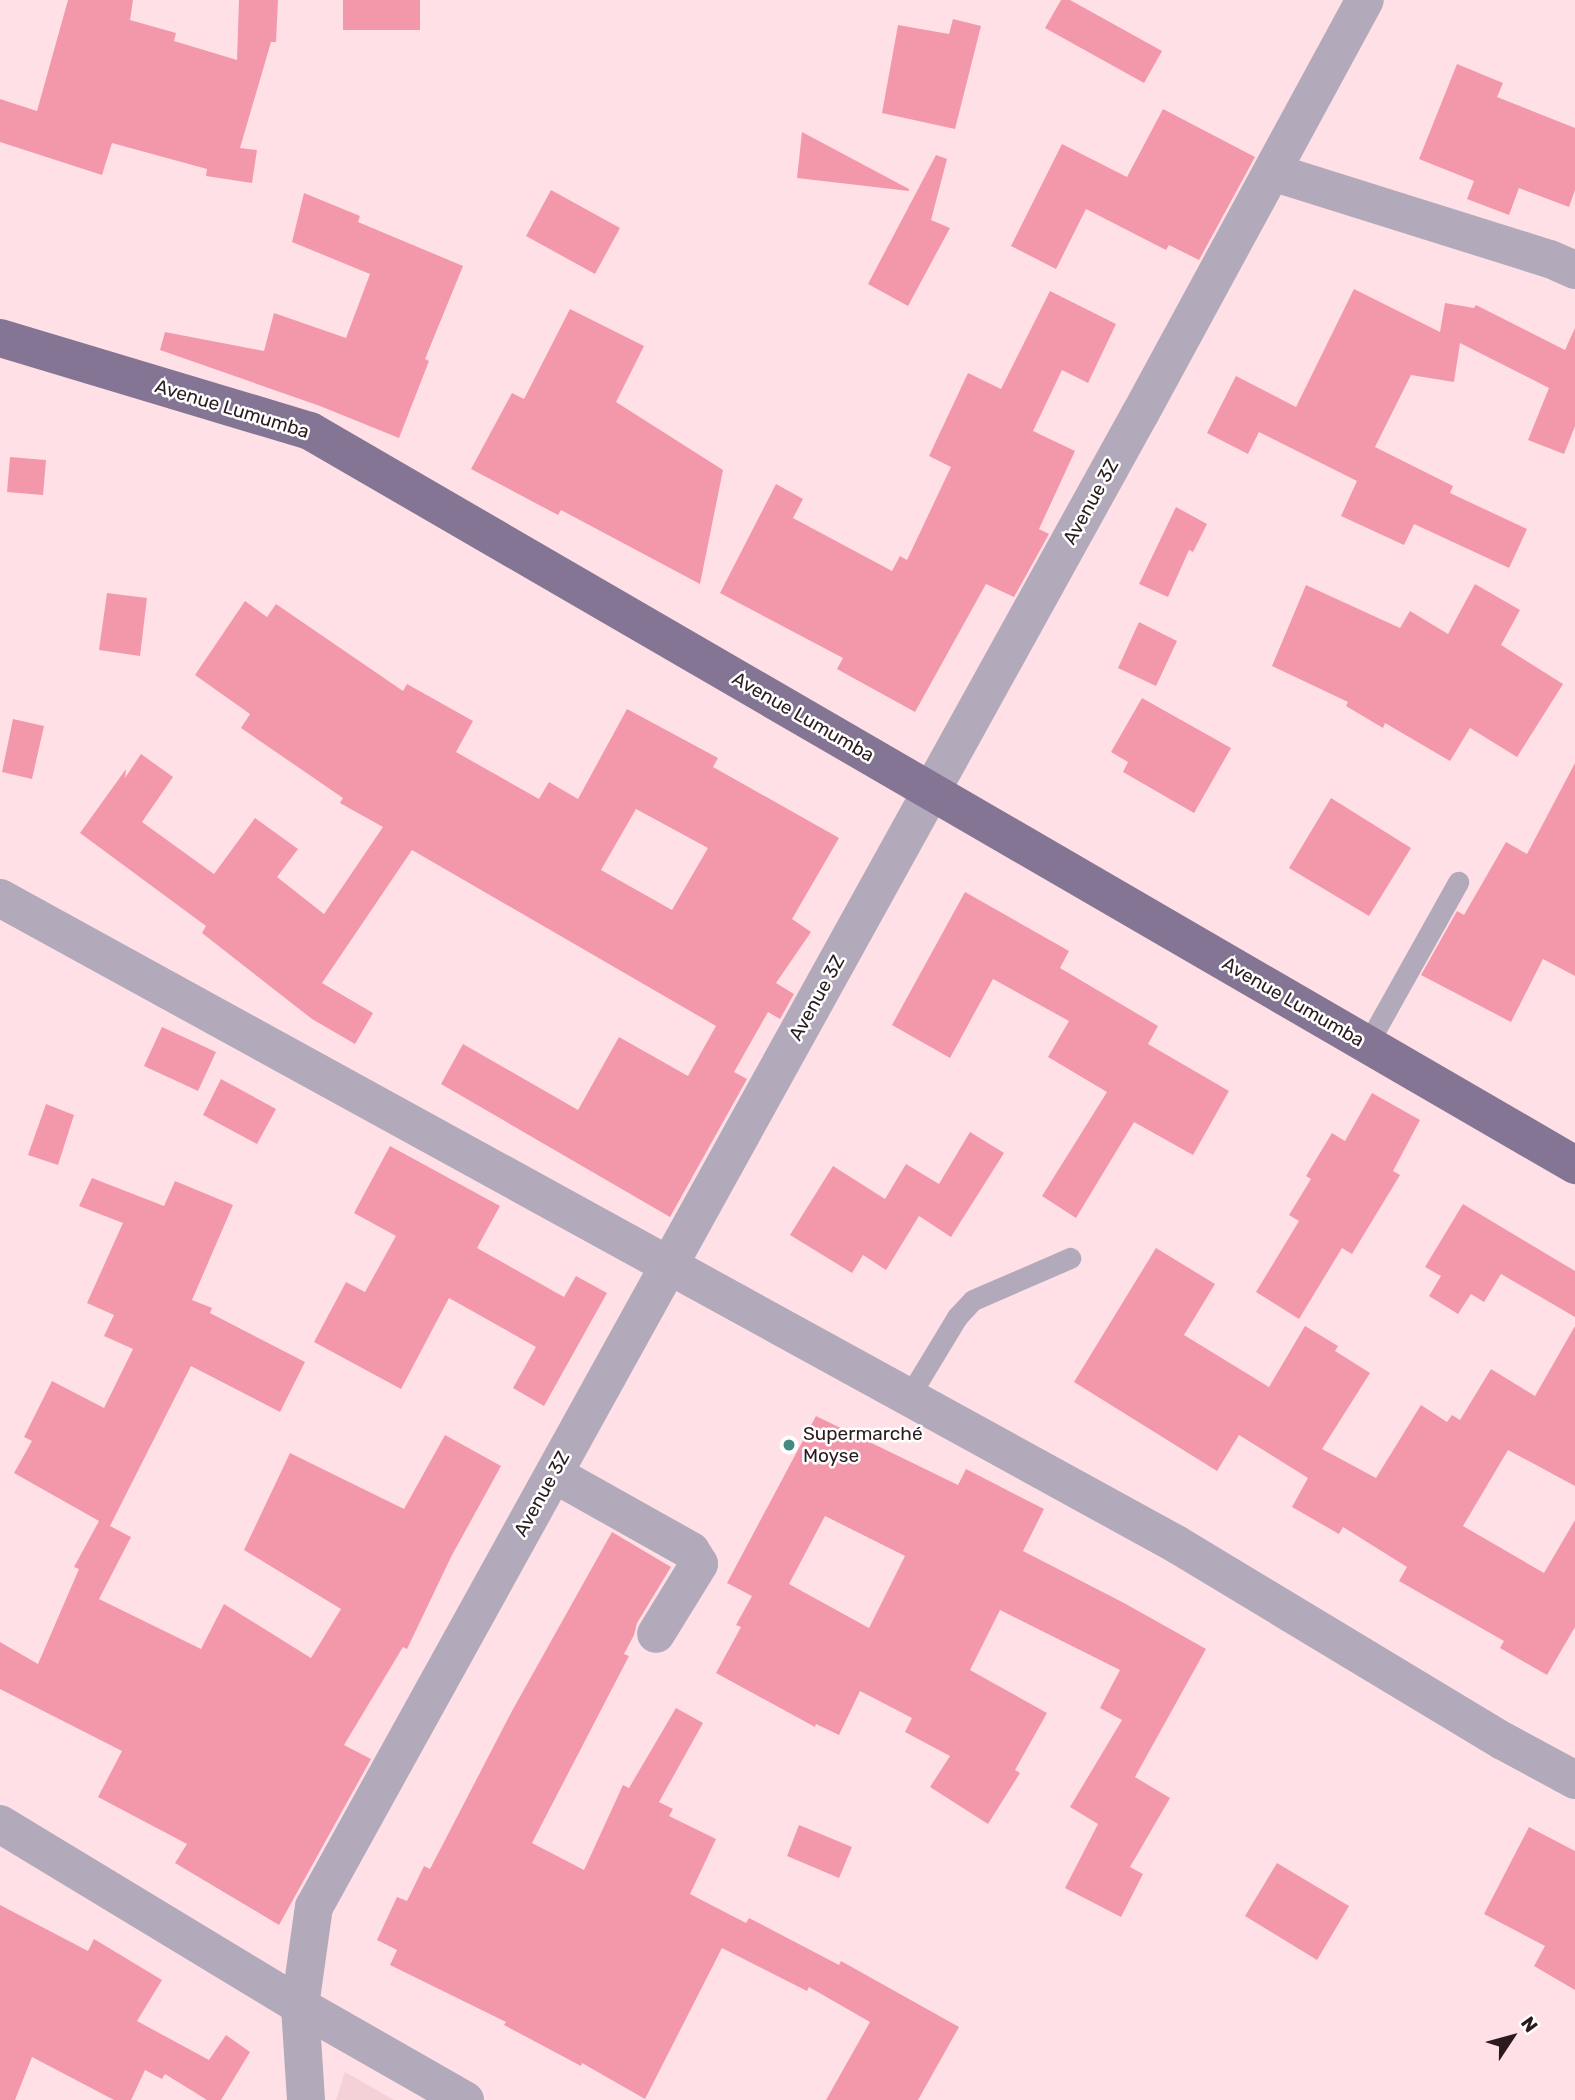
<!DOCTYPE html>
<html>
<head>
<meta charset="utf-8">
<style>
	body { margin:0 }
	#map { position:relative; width:1575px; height:2100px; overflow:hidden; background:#ffe0e6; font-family:Rubik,sans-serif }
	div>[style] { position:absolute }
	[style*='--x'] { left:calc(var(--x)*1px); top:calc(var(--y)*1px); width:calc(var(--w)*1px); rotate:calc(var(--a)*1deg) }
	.built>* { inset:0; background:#f4d1d7 }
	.building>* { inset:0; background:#f398ab }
	.service>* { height:21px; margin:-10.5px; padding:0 10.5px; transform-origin:10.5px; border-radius:10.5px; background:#b2aabb }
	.minor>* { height:38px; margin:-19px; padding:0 19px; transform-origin:19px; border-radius:19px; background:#b2aabb }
	.primary>* { height:38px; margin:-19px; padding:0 19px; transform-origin:19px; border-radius:19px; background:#837593 }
	.dots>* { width:19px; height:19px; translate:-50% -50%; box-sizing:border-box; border:4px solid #fff; border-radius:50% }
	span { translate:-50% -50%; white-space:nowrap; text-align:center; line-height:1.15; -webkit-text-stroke:5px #fff; paint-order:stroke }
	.street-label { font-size:19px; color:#2c1b1e }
	.poi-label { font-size:19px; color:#2c1b1e }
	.left { translate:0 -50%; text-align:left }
	.north { position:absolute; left:1477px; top:2002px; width:70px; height:70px; -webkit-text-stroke:5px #fff; paint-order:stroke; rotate:54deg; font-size:19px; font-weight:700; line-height:28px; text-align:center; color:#2c1b1e }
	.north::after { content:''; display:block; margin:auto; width:24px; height:32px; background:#2c1b1e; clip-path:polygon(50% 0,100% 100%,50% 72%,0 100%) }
</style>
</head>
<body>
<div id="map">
	<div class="built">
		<i style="clip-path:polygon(345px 2072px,394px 2100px,336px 2100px)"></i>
	</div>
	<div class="building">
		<i style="clip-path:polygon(68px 0,133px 0,130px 20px,176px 33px,174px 41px,237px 60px,239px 0,278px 0,276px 42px,271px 42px,240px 148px,257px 150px,252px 183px,206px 176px,207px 169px,112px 143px,102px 175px,0 142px,0 99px,37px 111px)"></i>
		<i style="clip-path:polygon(343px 0,420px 0,420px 30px,343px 30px)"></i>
		<i style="clip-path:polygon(1061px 0,1070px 0,1162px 51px,1144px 83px,1045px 28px)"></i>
		<i style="clip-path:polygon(953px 19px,981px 26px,955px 129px,882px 113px,898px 25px,949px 34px)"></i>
		<i style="clip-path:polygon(1457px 64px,1503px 83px,1497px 97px,1575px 128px,1575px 190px,1569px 207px,1519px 188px,1509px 215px,1467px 199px,1474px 181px,1419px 159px)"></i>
		<i style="clip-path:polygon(1163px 109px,1255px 157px,1199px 260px,1169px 245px,1166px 250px,1086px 209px,1056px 269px,1011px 246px,1062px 144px,1127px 177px)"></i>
		<i style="clip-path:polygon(802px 132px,909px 189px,909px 191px,797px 178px)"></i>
		<i style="clip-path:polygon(936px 155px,947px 159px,931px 220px,950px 228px,908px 306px,868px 284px)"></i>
		<i style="clip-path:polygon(551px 190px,620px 228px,595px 274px,526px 236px)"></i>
		<i style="clip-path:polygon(304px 193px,360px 216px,358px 222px,463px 266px,425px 359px,429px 361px,399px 438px,320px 406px,160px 350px,165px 332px,264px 351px,274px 313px,346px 338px,370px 274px,292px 242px)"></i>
		<i style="clip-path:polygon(1354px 289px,1440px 332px,1445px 303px,1474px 308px,1476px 305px,1565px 350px,1575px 328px,1575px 426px,1564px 454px,1528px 440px,1549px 388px,1460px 343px,1454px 382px,1411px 375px,1375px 447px,1453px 486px,1450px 493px,1527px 529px,1509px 568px,1414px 524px,1404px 545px,1341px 516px,1357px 481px,1259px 432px,1248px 454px,1207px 433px,1236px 376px,1296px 407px)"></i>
		<i style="clip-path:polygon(1050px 291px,1116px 324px,1088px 383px,1062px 370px,1033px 431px,1075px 451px,1039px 529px,1049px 534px,1014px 597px,986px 584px,915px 712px,837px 669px,843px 658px,720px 593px,776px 484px,803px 499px,793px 518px,892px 571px,900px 556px,907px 560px,951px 467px,929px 456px,968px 373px,1001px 389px)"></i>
		<i style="clip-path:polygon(570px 309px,644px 346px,616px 402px,723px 470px,700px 584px,561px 510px,558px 515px,471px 469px,512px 393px,524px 399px)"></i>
		<i style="clip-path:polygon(10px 457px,46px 460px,43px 495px,7px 492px)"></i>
		<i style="clip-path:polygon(1176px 507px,1207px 524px,1193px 552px,1189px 550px,1168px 597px,1139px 584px)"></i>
		<i style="clip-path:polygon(1475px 584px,1520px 610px,1501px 645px,1563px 684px,1517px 757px,1470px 728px,1450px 761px,1385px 723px,1383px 728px,1346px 706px,1348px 702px,1272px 666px,1306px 585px,1400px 628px,1410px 611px,1448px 634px)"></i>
		<i style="clip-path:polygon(107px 593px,147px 598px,140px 656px,99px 650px)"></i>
		<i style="clip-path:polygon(evenodd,245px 601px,267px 617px,276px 604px,403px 691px,407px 684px,473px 721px,456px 752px,539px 799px,549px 782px,578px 799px,627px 709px,718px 758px,713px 767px,839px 838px,792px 919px,811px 932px,776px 983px,794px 994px,780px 1019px,768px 1012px,734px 1072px,747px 1079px,670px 1217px,441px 1084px,463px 1044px,578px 1110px,619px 1037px,688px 1076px,716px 1026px,412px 850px,322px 983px,373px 1013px,355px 1044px,312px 1019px,202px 933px,206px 926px,80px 833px,126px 769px,125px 778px,141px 754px,173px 777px,142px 822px,214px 874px,255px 818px,298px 849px,277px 877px,324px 914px,383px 827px,340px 803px,343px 798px,241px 728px,250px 714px,195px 675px,245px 601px,636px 809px,708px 848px,672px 910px,601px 870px,636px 809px)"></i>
		<i style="clip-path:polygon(1139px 622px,1177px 641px,1156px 686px,1118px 668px)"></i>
		<i style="clip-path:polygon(1142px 698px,1231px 748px,1194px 813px,1123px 772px,1128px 762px,1111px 752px)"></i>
		<i style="clip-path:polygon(13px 719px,44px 726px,32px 779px,2px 772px)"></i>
		<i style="clip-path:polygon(1575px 763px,1575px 976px,1543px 959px,1511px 1022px,1421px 975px,1457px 911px,1464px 915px,1506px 842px,1527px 854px)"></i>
		<i style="clip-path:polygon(1331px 798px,1411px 848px,1369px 916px,1289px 868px)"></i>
		<i style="clip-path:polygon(965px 892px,1069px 951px,1060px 968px,1158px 1026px,1148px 1044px,1229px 1091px,1193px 1155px,1134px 1122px,1076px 1218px,1042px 1196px,1107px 1092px,1048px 1057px,1069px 1021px,993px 979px,950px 1058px,892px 1025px)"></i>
		<i style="clip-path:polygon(162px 1027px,216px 1052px,198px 1091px,144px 1066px)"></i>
		<i style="clip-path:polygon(221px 1079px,276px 1109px,257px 1144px,203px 1115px)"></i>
		<i style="clip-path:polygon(1372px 1093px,1420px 1120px,1393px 1171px,1400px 1175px,1352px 1254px,1342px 1248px,1299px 1319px,1256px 1292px,1299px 1221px,1289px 1215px,1311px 1179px,1306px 1176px,1332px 1133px,1345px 1141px)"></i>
		<i style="clip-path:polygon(46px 1104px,74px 1115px,58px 1165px,28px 1155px)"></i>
		<i style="clip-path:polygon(970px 1132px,1004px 1153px,951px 1237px,919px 1216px,886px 1270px,863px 1255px,852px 1273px,790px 1235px,833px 1166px,885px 1199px,906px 1164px,939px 1184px)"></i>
		<i style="clip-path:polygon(390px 1146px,500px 1206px,477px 1248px,564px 1297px,576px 1276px,607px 1293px,544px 1406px,513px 1388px,536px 1347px,449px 1298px,401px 1389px,314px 1342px,346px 1282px,365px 1292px,396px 1236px,354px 1213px)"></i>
		<i style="clip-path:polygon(92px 1178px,164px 1206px,175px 1181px,233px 1205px,192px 1300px,212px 1308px,210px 1313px,305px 1362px,280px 1412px,191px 1366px,110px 1526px,131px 1537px,99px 1599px,201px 1649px,224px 1604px,311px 1658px,341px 1609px,244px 1550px,290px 1453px,404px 1509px,445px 1435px,501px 1466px,451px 1557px,407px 1649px,403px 1647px,344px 1745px,371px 1759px,279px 1925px,175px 1863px,187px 1844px,98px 1797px,122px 1751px,0 1689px,0 1642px,38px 1664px,79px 1569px,74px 1567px,99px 1521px,14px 1473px,32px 1441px,24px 1437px,52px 1381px,104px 1408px,133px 1349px,104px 1336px,114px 1315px,87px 1303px,123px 1223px,79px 1206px)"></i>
		<i style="clip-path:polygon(1463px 1204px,1575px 1271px,1575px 1317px,1501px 1274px,1484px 1302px,1471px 1294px,1458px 1314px,1429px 1296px,1441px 1276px,1425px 1267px)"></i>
		<i style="clip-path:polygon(1156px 1248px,1215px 1284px,1184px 1335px,1269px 1387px,1305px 1326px,1338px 1346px,1335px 1351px,1370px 1373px,1322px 1449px,1376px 1478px,1421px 1405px,1447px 1422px,1452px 1415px,1460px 1420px,1491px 1369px,1535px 1396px,1575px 1326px,1575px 1486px,1508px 1450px,1463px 1526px,1544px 1573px,1575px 1520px,1575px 1627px,1547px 1675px,1500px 1648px,1504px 1641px,1399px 1581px,1407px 1567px,1343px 1527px,1339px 1534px,1292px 1507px,1308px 1478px,1239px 1435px,1217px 1471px,1074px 1382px)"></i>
		<i style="clip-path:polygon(evenodd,816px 1416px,958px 1485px,966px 1469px,1044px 1509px,1023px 1551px,1124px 1603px,1206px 1649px,1135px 1777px,1170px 1798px,1130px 1867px,1143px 1874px,1121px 1917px,1065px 1888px,1098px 1824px,1070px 1807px,1122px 1720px,1100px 1708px,1120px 1670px,1000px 1610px,970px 1670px,1047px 1713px,1015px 1770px,1020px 1773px,988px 1824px,930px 1787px,950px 1756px,905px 1732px,912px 1718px,860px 1691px,839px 1735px,816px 1724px,815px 1727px,716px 1673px,741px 1627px,736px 1625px,752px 1596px,727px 1583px,816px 1416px,825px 1516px,905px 1556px,869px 1628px,789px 1584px,825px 1516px)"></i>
		<i style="clip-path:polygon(612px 1532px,671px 1567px,637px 1623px,634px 1635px,624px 1654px,629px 1656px,532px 1843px,584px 1870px,623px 1785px,629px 1788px,676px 1708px,703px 1723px,659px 1802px,673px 1809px,669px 1816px,716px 1839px,690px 1894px,746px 1923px,749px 1918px,839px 1965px,841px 1961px,959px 2027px,918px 2100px,826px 2100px,870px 2022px,809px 1987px,807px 1991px,722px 1948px,645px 2099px,582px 2063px,581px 2066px,504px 2025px,506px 2022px,390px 1965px,397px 1950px,377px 1940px,397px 1897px,407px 1901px,424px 1866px,430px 1869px,512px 1711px)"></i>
		<i style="clip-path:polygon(799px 1825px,852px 1847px,839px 1878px,787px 1856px)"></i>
		<i style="clip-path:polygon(1529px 1827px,1575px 1851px,1575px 1990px,1534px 1966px,1545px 1946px,1484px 1914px)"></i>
		<i style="clip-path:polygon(1277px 1863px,1349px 1906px,1317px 1960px,1245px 1916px)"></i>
		<i style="clip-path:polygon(0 1905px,88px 1951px,94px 1939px,162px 1980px,137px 2021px,209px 2060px,226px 2035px,250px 2052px,221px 2100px,207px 2100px,165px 2074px,162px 2079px,145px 2070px,131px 2100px,114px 2100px,32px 2057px,15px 2100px,0 2100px)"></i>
	</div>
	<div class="service">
		<i style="--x:1367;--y:1045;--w:187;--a:-60.8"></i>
		<i style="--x:908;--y:1398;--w:95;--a:-58.8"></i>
		<i style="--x:957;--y:1317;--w:23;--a:-47"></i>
		<i style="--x:973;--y:1300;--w:106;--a:-23.4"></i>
	</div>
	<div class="minor">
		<i style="--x:1272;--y:172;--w:291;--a:17.4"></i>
		<i style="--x:1550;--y:259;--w:27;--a:24"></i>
		<i style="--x:0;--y:898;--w:1342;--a:28.78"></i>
		<i style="--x:1176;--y:1544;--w:382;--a:31.1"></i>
		<i style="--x:1503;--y:1741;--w:82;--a:28.4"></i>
		<i style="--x:554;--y:1474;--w:157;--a:29.3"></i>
		<i style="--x:691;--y:1551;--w:15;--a:58"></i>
		<i style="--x:699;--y:1564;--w:82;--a:121.6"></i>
		<i style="--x:0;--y:1824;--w:351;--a:31.2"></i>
		<i style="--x:300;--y:2006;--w:190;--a:29.7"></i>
		<i style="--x:306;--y:2100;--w:94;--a:-93.7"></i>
		<i style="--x:300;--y:2006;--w:100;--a:-82"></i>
		<i style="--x:314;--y:1907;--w:1706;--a:-61.05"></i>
		<i style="--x:1140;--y:414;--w:471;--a:-61.5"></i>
	</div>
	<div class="primary">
		<i style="--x:0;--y:338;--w:324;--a:16.7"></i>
		<i style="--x:310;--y:431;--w:1463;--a:30.12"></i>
	</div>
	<div class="dots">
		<i style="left:789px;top:1445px;background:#448a82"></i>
	</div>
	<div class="street-label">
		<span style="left:232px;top:409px;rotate:17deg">Avenue Lumumba</span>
		<span style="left:1091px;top:502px;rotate:-61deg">Avenue 3Z</span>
		<span style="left:803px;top:717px;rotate:30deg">Avenue Lumumba</span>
		<span style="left:817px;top:998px;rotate:-61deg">Avenue 3Z</span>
		<span style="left:1293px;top:1002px;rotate:30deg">Avenue Lumumba</span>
		<span style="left:542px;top:1494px;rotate:-61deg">Avenue 3Z</span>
	</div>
	<div class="poi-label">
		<span class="left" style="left:803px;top:1445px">Supermarché<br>Moyse</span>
	</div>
	<div class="north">N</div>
</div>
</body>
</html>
